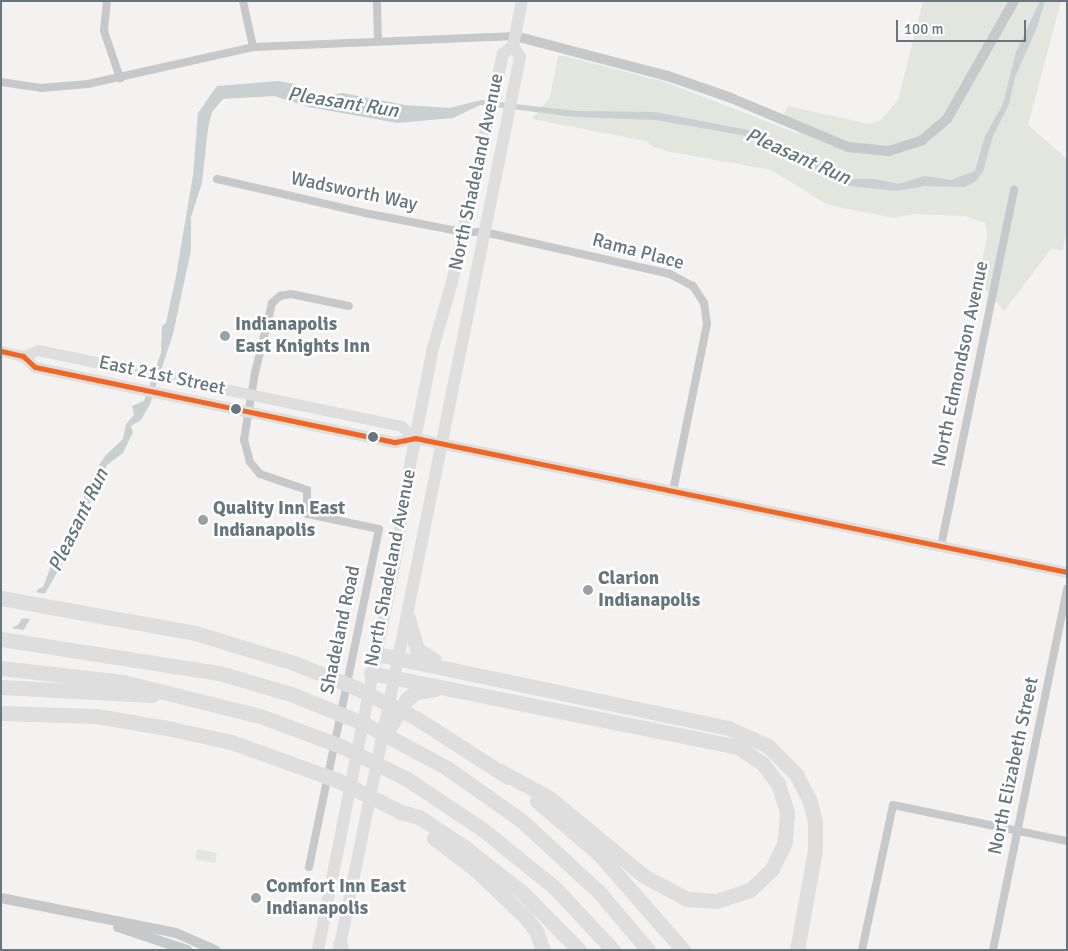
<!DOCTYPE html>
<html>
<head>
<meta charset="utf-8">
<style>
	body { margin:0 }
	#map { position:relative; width:1068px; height:951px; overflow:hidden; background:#f3f2f1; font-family:Signika,sans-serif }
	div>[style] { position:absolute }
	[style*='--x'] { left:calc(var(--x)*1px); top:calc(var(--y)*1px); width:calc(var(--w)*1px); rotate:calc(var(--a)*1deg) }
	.green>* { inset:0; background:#e3e5df }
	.water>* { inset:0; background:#c8d0d2 }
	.pier>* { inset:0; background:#f3f2f1 }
	.minor>* { height:8px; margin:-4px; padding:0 4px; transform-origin:4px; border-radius:4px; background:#c7c8c9 }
	.tertiary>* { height:10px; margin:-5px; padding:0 5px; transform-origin:5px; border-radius:5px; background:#c7c8c9 }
	.secondary>* { height:11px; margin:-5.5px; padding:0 5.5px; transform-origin:5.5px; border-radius:5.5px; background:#dddedd }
	.primary>* { height:12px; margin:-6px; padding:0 6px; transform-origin:6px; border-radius:6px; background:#dddedd }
	.motorway>* { height:15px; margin:-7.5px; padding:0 7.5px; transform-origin:7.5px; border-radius:7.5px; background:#dddedd }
	.bus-1>* { height:5px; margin:-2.5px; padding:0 2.5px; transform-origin:2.5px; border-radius:2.5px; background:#f26522 }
	.dots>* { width:14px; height:14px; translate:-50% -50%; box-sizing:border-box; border:2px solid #fff; border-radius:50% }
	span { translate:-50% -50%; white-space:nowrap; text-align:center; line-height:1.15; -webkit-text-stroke:5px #fff; paint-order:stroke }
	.street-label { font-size:19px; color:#65767e }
	.poi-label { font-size:19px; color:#65767e; font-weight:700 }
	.left { translate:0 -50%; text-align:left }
	.water-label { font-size:20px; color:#61777c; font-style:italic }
	.frame { position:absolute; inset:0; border:2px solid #65767e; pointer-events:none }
	.scale { position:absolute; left:896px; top:20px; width:130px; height:22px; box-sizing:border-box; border:2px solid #65767e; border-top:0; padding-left:6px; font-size:15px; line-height:18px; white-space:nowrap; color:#65767e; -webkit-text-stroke:4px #fff; paint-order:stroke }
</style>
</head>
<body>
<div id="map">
	<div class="green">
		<i style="clip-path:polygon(923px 1px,1061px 1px,1028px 125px,1067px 159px,1067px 228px,1063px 250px,1051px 249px,1004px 311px,978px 281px,987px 236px,985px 223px,965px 216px,915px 214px,894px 218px,828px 205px,771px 170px,671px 152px,653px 147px,646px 141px,532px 119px,550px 97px,558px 56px,564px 56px,665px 82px,799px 134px,784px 113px,788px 106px,869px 124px,881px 120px,898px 100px)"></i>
		<i style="clip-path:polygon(197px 849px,217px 853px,215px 863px,195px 859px)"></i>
	</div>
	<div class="water">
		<i style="clip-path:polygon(1040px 1px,1045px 1px,1037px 27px,1015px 77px,1009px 104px,993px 136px,983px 172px,976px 181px,965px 187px,925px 186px,897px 191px,841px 185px,790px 154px,752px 137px,656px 120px,575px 117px,480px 105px,453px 118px,397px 123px,309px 107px,274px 96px,223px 99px,212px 112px,208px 128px,202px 183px,191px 217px,191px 250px,173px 334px,150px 404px,141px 420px,131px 426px,133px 432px,123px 453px,107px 465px,69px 552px,1px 669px,1px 651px,13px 627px,18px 625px,38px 589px,43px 587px,53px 561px,70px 539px,76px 515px,93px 475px,105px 456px,123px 439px,126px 424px,134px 415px,132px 406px,144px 401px,161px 353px,162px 326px,166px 323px,176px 276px,193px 175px,198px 113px,217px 86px,278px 81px,295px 84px,320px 97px,343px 93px,405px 105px,449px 108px,481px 100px,576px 111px,655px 112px,753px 131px,805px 153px,851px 179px,875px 179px,899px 184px,924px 176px,951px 180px,975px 171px,985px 136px,1003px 104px,1016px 52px)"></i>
	</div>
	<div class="pier">
		<i style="clip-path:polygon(80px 501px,91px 507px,84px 522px,73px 516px)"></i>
		<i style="clip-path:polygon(33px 592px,49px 594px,32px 619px,18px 618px)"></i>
		<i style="clip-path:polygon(10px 628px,25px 630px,1px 672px,1px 646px)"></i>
	</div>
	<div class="minor">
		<i style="--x:107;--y:1;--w:30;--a:96"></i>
		<i style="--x:104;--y:31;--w:50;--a:71.2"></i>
		<i style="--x:243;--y:1;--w:47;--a:77.7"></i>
		<i style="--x:377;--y:1;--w:40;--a:88.6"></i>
		<i style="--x:1;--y:82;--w:40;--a:8.5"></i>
		<i style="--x:41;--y:88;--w:47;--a:-4.9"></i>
		<i style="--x:88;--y:84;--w:169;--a:-12.6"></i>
		<i style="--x:253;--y:47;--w:262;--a:-2.4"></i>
		<i style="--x:217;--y:179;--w:157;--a:12.9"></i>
		<i style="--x:370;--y:214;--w:95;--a:11"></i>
		<i style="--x:463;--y:232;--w:21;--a:0"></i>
		<i style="--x:484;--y:232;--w:191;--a:12.7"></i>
		<i style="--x:670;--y:274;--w:26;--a:28"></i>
		<i style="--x:693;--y:286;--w:20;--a:57"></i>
		<i style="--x:704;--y:303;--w:21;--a:82"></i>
		<i style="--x:707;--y:324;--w:170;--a:101.5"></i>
		<i style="--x:941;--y:546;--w:364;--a:-78.4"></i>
		<i style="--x:309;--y:867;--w:345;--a:-78.3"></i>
		<i style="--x:379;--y:529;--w:74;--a:-168.2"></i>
		<i style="--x:307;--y:514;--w:24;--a:-90"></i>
		<i style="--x:307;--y:490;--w:50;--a:-161.2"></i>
		<i style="--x:260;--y:474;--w:16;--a:-130"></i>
		<i style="--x:250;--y:462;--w:23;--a:-105"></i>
		<i style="--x:244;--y:440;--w:68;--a:-80.7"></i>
		<i style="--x:255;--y:373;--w:72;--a:-76.3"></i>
		<i style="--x:272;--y:303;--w:11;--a:-41"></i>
		<i style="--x:280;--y:296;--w:11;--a:-10"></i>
		<i style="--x:291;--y:294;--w:59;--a:11.7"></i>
		<i style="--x:862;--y:950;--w:148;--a:-77.9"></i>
		<i style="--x:893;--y:805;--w:178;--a:11.7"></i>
		<i style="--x:993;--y:950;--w:369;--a:-78.4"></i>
	</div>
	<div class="tertiary">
		<i style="--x:515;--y:36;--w:158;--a:14.7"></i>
		<i style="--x:668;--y:76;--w:67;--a:19.2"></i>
		<i style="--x:731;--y:98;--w:127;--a:22.7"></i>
		<i style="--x:848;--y:147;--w:41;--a:5.6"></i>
		<i style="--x:889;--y:151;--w:35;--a:-18"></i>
		<i style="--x:922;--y:140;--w:33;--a:-40"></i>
		<i style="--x:947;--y:119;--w:136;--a:-60.4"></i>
		<i style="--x:1;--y:898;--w:178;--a:11.3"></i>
		<i style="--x:176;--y:933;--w:43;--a:23.6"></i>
		<i style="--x:118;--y:927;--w:73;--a:18.4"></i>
	</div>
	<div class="secondary">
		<i style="--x:1;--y:351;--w:23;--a:13"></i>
		<i style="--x:23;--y:356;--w:16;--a:43"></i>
		<i style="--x:35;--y:367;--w:368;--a:11.8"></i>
		<i style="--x:395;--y:442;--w:20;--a:-11"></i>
		<i style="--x:415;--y:438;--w:666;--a:11.61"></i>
		<i style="--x:23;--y:356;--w:16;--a:-22"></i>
		<i style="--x:38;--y:350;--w:371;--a:11.8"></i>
		<i style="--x:401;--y:426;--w:18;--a:41"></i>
	</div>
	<div class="primary">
		<i style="--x:318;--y:950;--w:408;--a:-78.8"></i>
		<i style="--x:397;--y:550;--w:86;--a:-81.3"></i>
		<i style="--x:410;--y:465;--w:119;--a:-78.9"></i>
		<i style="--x:433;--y:348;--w:69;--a:-73.9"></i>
		<i style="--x:452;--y:282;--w:234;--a:-77.4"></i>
		<i style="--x:503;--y:54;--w:13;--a:-39"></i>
		<i style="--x:339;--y:950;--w:911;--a:-78.54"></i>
		<i style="--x:520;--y:57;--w:13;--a:-122"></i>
		<i style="--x:513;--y:46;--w:46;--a:-78.7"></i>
	</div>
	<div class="motorway">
		<i style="--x:1;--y:598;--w:197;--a:10.2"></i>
		<i style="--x:195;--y:633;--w:103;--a:16.9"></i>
		<i style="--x:294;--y:663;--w:65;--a:21.8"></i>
		<i style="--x:354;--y:687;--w:69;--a:26.6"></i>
		<i style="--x:416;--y:718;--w:109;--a:32.7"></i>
		<i style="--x:408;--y:618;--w:32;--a:74"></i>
		<i style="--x:417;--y:649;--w:20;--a:33"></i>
		<i style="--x:1;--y:639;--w:221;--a:8.9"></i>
		<i style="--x:219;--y:673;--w:75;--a:16.3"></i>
		<i style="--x:291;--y:694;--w:80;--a:22.1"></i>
		<i style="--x:365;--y:724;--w:93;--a:28.2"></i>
		<i style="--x:447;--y:768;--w:92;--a:35.2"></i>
		<i style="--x:522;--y:821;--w:105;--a:42.7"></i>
		<i style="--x:599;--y:892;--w:76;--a:49.8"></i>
		<i style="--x:377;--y:654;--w:359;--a:11.9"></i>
		<i style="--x:728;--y:728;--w:44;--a:24.2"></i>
		<i style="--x:768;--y:746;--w:40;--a:45"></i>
		<i style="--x:796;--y:774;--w:28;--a:63"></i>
		<i style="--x:809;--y:799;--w:24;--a:75"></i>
		<i style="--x:815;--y:822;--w:28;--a:90"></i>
		<i style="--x:815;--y:850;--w:102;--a:100.2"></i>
		<i style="--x:1;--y:668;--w:123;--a:6.5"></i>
		<i style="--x:123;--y:682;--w:144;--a:14"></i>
		<i style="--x:263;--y:717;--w:83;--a:20.4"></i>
		<i style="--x:341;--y:746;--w:74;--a:26.6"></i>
		<i style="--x:407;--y:779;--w:90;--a:33.7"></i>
		<i style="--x:482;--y:829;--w:94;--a:38.9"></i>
		<i style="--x:555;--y:888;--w:85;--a:46.9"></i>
		<i style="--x:371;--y:673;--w:374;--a:11.4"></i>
		<i style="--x:738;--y:747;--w:30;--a:34"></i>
		<i style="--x:763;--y:764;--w:25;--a:53"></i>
		<i style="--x:778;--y:784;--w:29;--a:72"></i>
		<i style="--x:787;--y:812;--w:30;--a:94"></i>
		<i style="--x:785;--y:842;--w:30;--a:116"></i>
		<i style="--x:772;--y:869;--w:30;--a:136"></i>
		<i style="--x:750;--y:890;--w:35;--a:162"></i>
		<i style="--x:717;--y:901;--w:30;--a:-176"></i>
		<i style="--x:687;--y:899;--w:49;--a:-151.9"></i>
		<i style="--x:644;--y:876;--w:124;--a:-140.5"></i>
		<i style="--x:548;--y:797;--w:55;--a:-151.6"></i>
		<i style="--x:1;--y:687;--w:151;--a:3"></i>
		<i style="--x:1;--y:713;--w:95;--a:1.8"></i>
		<i style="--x:96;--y:716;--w:72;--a:9.6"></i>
		<i style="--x:167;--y:728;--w:66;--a:12.3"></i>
		<i style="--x:231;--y:742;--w:113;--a:19.7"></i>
		<i style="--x:337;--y:780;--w:72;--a:26.6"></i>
		<i style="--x:401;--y:812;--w:19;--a:16"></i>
		<i style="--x:419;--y:817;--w:53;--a:33.4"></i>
		<i style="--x:463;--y:846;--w:76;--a:38.1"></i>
		<i style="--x:523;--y:893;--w:80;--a:45.5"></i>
		<i style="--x:382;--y:739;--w:47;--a:-58"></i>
		<i style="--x:407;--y:699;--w:11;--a:-38"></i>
		<i style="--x:416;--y:692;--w:19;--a:-9"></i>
		<i style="--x:537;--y:801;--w:82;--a:40.5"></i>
		<i style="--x:599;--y:854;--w:128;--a:48.8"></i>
		<i style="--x:434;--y:838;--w:53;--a:37.3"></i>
		<i style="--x:476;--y:870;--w:69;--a:43.8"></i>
		<i style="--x:526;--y:918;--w:16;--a:52"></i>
		<i style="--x:536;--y:931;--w:20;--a:70"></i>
		<i style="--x:340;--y:944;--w:6;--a:81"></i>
	</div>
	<div class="bus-1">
		<i style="--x:1;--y:351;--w:23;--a:13"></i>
		<i style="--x:23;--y:356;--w:16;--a:43"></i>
		<i style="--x:35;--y:367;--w:368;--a:11.8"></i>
		<i style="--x:395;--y:442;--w:20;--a:-11"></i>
		<i style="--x:415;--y:438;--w:666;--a:11.61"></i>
	</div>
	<div class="dots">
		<i style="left:225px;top:336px;background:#97a1a6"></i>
		<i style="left:236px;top:409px;background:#65767e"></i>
		<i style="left:373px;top:437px;background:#65767e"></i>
		<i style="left:203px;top:520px;background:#97a1a6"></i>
		<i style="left:588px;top:590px;background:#97a1a6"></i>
		<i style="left:256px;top:898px;background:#97a1a6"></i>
	</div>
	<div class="street-label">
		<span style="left:477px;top:172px;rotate:-78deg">North Shadeland Avenue</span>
		<span style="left:354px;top:192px;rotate:12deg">Wadsworth Way</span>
		<span style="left:638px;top:252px;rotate:15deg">Rama Place</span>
		<span style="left:961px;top:364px;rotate:-78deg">North Edmondson Avenue</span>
		<span style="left:162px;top:376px;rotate:12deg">East 21st Street</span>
		<span style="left:391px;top:568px;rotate:-79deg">North Shadeland Avenue</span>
		<span style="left:341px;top:630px;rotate:-78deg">Shadeland Road</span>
		<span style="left:1014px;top:766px;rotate:-78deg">North Elizabeth Street</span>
	</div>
	<div class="poi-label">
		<span class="left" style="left:235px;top:336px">Indianapolis<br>East Knights Inn</span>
		<span class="left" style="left:213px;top:520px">Quality Inn East<br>Indianapolis</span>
		<span class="left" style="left:598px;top:590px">Clarion<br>Indianapolis</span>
		<span class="left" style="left:266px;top:898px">Comfort Inn East<br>Indianapolis</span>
	</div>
	<div class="water-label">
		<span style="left:343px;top:102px;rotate:9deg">Pleasant Run</span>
		<span style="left:798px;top:156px;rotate:24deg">Pleasant Run</span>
		<span style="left:78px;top:520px;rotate:-64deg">Pleasant Run</span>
	</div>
	<div class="frame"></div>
	<div class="scale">100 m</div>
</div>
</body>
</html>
